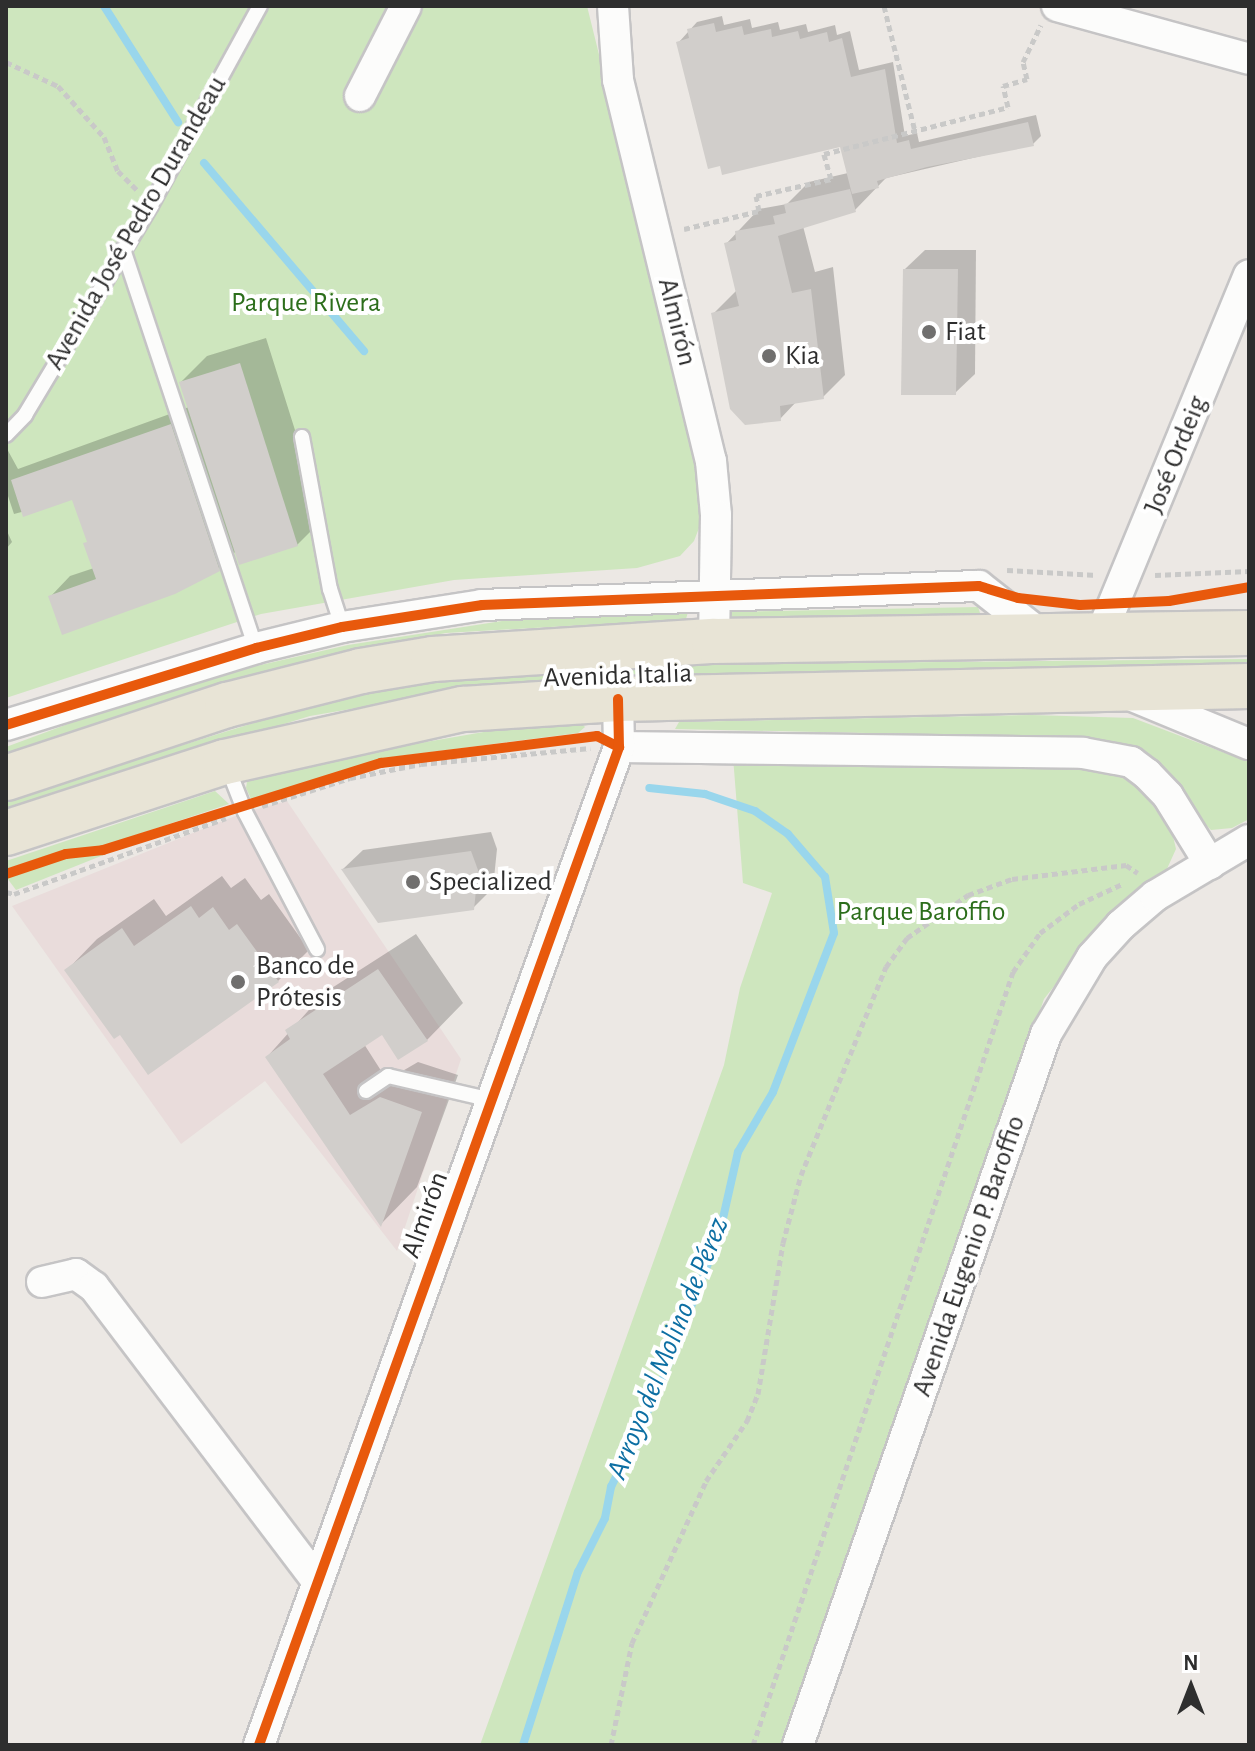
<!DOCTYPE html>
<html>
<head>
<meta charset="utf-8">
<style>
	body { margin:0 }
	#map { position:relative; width:1255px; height:1751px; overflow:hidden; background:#ece8e4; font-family:"Alegreya Sans",sans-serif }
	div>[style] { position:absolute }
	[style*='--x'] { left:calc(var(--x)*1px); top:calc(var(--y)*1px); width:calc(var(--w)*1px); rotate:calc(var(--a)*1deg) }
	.medical>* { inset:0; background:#e9dcdb }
	.green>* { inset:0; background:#cee6be }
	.shadow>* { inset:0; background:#0003 }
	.stream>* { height:8px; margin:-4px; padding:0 4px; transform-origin:4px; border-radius:4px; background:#99d6ec }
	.building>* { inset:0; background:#d1cecb }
	.path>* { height:5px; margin-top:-2.5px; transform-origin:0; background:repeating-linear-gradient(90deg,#c9c9c8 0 6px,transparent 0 10px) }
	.roads { filter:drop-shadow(2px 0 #c5c4c5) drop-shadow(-2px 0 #c5c4c5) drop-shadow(0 2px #c5c4c5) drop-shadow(0 -2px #c5c4c5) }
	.lane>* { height:14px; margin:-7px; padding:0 7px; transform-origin:7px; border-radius:7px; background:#fcfcfb }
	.street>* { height:30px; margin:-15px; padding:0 15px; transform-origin:15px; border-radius:15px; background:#fcfcfb }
	.primary>* { height:44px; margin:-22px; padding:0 22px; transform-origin:22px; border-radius:22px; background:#e8e4d6 }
	.cycleway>* { height:10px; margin:-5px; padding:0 5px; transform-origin:5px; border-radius:5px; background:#e8590c }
	.dots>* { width:22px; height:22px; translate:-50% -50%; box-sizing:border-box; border:4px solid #fff; border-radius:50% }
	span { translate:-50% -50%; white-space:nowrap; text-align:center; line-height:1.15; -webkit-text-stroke:8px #fff; paint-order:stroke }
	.street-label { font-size:28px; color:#2e2e2e }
	.park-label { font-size:28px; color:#2c6e1b }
	.poi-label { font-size:28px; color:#2e2e2e }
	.left { translate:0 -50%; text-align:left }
	.water-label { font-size:30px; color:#0d6fa3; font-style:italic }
	.frame { position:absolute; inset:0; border:8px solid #2e2e2e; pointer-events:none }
	.north { position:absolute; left:1151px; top:1647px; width:80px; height:80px; -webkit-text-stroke:6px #fff; paint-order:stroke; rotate:0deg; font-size:22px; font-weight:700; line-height:32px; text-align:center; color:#2e2e2e }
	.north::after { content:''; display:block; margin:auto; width:28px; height:36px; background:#2e2e2e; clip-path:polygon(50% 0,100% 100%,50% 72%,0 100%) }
</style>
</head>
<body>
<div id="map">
	<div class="medical">
		<i style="clip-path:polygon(287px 801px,461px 1059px,397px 1251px,265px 1081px,181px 1144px,12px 906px,245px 812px)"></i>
	</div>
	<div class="green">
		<i style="clip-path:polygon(6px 6px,587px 6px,705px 483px,704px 515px,694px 541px,680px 556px,637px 568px,454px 580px,261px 614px,6px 698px)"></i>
		<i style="clip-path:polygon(978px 607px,981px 616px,725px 618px,728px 612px)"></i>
		<i style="clip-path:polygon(688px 612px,686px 619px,446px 633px,348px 651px,196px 690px,6px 753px,6px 747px,68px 724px,99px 702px,348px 645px,522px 618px)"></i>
		<i style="clip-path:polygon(1249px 659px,1249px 669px,644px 677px,637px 665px)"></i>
		<i style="clip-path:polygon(631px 665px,640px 677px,490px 685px,310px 716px,6px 810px,6px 800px,305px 707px,427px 682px)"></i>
		<i style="clip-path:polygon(1032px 715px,1133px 718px,1249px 762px,1249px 819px,1232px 828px,1211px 830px,1127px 746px,1094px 738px,675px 729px,679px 722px)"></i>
		<i style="clip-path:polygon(581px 723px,585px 727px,578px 733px,385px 758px,251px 799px,246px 788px,247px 782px,305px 765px,368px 752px,501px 729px)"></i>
		<i style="clip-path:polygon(733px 757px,1097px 767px,1116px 771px,1140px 788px,1172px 832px,1176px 849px,1166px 871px,1110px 915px,1044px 999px,785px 1745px,480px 1745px,724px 1065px,740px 988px,772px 893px,743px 883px)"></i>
		<i style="clip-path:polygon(215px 791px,229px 804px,100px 847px,64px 850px,6px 869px,6px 861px)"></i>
		<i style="clip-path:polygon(106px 854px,16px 890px,7px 878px,67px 858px)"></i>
	</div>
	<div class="shadow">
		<i style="clip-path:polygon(722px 16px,724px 25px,750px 19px,752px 28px,778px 22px,780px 30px,806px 24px,808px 32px,835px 25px,837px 35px,850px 31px,859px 70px,893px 62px,905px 136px,917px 133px,919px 142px,1036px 115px,1041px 136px,1033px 144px,886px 178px,854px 211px,803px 226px,815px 272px,833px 267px,845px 375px,823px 397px,797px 401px,780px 419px,714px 313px,737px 290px,726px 244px,759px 209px,787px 204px,809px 182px,848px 173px,841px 144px,679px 42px,697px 22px)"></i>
		<i style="clip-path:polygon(925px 250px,976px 250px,975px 374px,955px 393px,905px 269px)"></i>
		<i style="clip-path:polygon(266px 338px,323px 519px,297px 545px,236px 551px,218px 569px,51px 596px,70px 576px,94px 568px,89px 540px,74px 498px,14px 514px,6px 490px,6px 447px,18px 469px,189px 407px,181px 382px,207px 356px)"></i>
		<i style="clip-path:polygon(6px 529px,12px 542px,6px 549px)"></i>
		<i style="clip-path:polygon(491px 832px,497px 849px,493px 888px,473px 908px,343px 869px,363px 850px)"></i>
		<i style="clip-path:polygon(222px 876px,231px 888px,245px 878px,261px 900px,269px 894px,309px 950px,278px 981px,67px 970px,97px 939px,154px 899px,166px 916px)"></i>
		<i style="clip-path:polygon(416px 934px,463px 1003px,427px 1040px,382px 1032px,364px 1044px,387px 1080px,418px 1062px,458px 1075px,417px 1187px,381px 1224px,267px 1057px,324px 993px)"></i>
	</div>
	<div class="stream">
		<i style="--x:104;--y:6;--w:138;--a:57.5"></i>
		<i style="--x:204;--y:163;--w:247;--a:49.6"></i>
		<i style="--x:523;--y:1745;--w:182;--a:-72.4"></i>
		<i style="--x:578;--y:1572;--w:60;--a:-63.4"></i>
		<i style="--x:605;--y:1518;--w:32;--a:-79"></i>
		<i style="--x:611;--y:1487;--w:110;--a:-64.1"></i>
		<i style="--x:659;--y:1388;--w:163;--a:-68.5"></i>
		<i style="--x:719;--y:1236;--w:86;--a:-77.3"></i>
		<i style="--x:738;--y:1152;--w:69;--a:-59.7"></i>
		<i style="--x:773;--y:1092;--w:170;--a:-69"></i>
		<i style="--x:834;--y:933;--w:57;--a:-99.1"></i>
		<i style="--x:825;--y:877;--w:57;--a:-130.7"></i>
		<i style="--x:788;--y:834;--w:40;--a:-145.1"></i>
		<i style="--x:755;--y:811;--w:53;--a:-161.2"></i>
		<i style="--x:705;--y:794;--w:56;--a:-173.9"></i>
	</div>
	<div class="building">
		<i style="clip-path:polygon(714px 23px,716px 32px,742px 26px,744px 35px,771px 29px,772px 37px,798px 31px,800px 39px,827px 32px,829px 42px,842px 38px,851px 77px,885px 69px,897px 143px,909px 140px,911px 149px,1028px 122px,1034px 146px,927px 167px,877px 181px,879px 188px,852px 194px,840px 147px,722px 175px,720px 166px,708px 169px,676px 42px,689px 38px,687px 29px)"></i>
		<i style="clip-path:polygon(850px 189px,856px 212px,778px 236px,792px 293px,811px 289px,824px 399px,780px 406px,781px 421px,745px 425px,730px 409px,711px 313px,739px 306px,724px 243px,736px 240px,735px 231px,775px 224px,773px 216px,786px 213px,784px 204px)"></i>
		<i style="clip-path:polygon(903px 269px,958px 269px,956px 395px,901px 395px)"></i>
		<i style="clip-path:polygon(240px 363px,298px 546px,239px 565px,179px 382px)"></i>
		<i style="clip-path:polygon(171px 424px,220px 571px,175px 594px,62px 635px,48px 596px,96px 579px,83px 543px,87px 542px,72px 500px,23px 517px,11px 480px)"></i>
		<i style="clip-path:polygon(471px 851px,478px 870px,474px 910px,378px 923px,341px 869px)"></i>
		<i style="clip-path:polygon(191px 906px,199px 918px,213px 907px,229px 930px,237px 924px,279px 982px,148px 1075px,120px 1035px,114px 1039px,64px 970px,122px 928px,134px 946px)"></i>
		<i style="clip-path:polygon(378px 969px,428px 1041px,398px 1060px,382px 1035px,323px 1074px,350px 1115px,380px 1097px,422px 1112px,381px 1227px,265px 1057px,290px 1039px,285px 1030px)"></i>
	</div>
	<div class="path">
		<i style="--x:884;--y:6;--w:129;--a:76.1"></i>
		<i style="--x:6;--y:62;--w:57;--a:24.8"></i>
		<i style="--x:58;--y:86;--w:69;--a:48"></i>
		<i style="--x:104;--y:137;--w:37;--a:68"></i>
		<i style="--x:118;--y:171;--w:28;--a:45"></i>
		<i style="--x:684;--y:229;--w:77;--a:-13.5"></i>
		<i style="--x:759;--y:211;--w:15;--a:-101"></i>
		<i style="--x:756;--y:196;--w:77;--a:-12.8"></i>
		<i style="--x:831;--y:179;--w:26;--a:-106"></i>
		<i style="--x:824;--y:154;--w:190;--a:-14.3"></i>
		<i style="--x:1008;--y:107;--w:22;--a:-103"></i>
		<i style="--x:1003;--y:86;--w:25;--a:-16"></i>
		<i style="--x:1027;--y:79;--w:17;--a:-103"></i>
		<i style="--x:1023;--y:62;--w:41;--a:-64.1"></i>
		<i style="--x:1007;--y:570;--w:90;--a:3.2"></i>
		<i style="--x:1155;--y:575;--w:94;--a:-2.4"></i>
		<i style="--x:262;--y:806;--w:92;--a:-17.7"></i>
		<i style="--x:350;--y:778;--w:72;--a:-11.2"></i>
		<i style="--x:421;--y:764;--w:170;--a:-5.4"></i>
		<i style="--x:6;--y:892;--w:8;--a:14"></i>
		<i style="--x:14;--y:894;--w:225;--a:-19.7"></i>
		<i style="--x:611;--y:1745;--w:104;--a:-78.4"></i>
		<i style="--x:632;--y:1643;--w:178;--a:-65.4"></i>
		<i style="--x:706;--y:1481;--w:73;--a:-55.7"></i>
		<i style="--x:747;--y:1421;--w:29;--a:-68"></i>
		<i style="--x:758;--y:1394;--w:153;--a:-80.6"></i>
		<i style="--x:783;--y:1243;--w:70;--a:-75.2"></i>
		<i style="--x:801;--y:1175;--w:225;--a:-67.8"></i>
		<i style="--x:886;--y:967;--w:36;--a:-54"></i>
		<i style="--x:907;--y:938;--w:75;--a:-35.2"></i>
		<i style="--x:968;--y:895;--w:47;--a:-20"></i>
		<i style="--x:1012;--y:879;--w:115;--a:-7"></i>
		<i style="--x:1126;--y:865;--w:14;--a:34"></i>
		<i style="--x:753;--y:1745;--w:816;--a:-71.41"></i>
		<i style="--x:1013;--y:972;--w:47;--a:-55.3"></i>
		<i style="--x:1040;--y:933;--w:49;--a:-36.6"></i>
		<i style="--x:1079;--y:904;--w:47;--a:-24.9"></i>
	</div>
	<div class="roads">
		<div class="lane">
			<i style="--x:123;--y:249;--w:421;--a:71.6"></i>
			<i style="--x:6;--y:435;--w:28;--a:-46"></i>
			<i style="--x:25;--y:415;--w:245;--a:-59"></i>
			<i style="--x:151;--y:205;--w:227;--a:-61.3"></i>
			<i style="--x:302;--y:437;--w:155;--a:79.6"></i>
			<i style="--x:330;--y:589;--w:40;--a:72"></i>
			<i style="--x:227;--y:766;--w:49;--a:68.6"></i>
			<i style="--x:245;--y:812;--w:155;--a:62.3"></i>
			<i style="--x:366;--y:1091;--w:27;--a:-34"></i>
			<i style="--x:388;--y:1076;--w:107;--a:13"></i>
		</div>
		<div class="street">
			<i style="--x:613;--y:6;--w:74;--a:86.1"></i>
			<i style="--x:618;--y:80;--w:392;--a:76.3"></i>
			<i style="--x:711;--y:461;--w:54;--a:84.7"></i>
			<i style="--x:716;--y:515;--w:126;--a:90.9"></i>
			<i style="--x:1057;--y:6;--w:199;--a:15.4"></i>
			<i style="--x:360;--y:96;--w:101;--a:-62.9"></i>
			<i style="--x:1101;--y:634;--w:388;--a:-67.6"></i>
			<i style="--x:1125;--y:693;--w:134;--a:22.4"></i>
			<i style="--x:6;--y:725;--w:262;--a:-17.1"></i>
			<i style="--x:256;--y:648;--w:89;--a:-13.7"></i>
			<i style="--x:342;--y:627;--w:142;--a:-8.9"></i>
			<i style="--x:482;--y:605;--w:497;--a:-2.2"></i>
			<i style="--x:979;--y:586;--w:78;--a:38.2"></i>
			<i style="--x:619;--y:747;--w:464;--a:0.7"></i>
			<i style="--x:1083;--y:753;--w:49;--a:10.6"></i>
			<i style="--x:1131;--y:762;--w:20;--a:37"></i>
			<i style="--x:1147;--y:774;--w:30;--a:46"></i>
			<i style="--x:1168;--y:796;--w:80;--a:58.3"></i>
			<i style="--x:42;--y:1282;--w:35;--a:-13"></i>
			<i style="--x:76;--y:1274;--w:22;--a:36"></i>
			<i style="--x:94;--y:1287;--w:370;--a:52.8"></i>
			<i style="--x:259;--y:1745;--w:1061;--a:-70.16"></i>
			<i style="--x:619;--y:747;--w:48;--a:-91.2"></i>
			<i style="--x:798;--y:1745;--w:753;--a:-70.77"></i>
			<i style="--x:1046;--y:1034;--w:90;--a:-59.1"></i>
			<i style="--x:1092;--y:957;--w:43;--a:-47.8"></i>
			<i style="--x:1121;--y:925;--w:45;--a:-40.5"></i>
			<i style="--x:1155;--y:896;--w:109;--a:-30.8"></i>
		</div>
		<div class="primary">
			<i style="--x:6;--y:778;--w:233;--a:-18.3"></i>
			<i style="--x:227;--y:705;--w:138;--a:-14.2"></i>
			<i style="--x:361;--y:671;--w:73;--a:-9.5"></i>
			<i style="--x:433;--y:659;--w:282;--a:-3.7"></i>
			<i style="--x:714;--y:641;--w:535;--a:-0.86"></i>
			<i style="--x:6;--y:833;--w:230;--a:-18"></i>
			<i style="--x:225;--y:762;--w:244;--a:-12.6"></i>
			<i style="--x:463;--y:709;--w:155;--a:-3.7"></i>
			<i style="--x:618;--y:699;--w:631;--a:-1.18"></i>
		</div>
	</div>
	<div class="cycleway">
		<i style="--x:6;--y:725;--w:262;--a:-17.1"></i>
		<i style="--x:256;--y:648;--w:89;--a:-13.7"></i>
		<i style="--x:342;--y:627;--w:142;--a:-8.9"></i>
		<i style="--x:482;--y:605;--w:497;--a:-2.2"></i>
		<i style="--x:979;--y:586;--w:41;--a:17.1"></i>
		<i style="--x:1018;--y:598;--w:62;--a:6.4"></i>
		<i style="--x:1080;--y:605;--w:89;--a:-2.6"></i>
		<i style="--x:1169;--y:601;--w:81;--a:-9.9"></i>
		<i style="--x:6;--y:874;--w:63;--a:-18.4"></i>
		<i style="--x:66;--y:854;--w:37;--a:-6"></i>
		<i style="--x:103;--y:850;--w:291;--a:-17.4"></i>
		<i style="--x:381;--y:763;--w:218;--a:-7.1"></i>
		<i style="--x:597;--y:736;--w:25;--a:27"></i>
		<i style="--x:259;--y:1745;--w:1061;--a:-70.16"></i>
		<i style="--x:619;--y:747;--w:48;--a:-91.2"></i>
	</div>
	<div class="dots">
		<i style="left:929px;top:332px;background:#706f6e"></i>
		<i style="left:769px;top:356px;background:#706f6e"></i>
		<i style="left:413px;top:882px;background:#706f6e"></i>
		<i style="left:238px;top:982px;background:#706f6e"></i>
	</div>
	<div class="street-label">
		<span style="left:136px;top:223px;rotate:-60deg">Avenida José Pedro Durandeau</span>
		<span style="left:677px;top:322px;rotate:76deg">Almirón</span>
		<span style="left:1176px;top:455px;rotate:-68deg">José Ordeig</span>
		<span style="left:618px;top:676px;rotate:-2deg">Avenida Italia</span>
		<span style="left:425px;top:1215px;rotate:-70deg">Almirón</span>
		<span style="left:969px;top:1256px;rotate:-71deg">Avenida Eugenio P. Baroffio</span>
	</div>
	<div class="park-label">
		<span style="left:306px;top:303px">Parque Rivera</span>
		<span style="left:921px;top:912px">Parque Baroffio</span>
	</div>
	<div class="poi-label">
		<span class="left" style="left:945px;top:332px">Fiat</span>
		<span class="left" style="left:785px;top:356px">Kia</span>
		<span class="left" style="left:429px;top:882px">Specialized</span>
		<span class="left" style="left:256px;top:982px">Banco de<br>Prótesis</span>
	</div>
	<div class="water-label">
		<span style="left:668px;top:1348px;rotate:-68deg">Arroyo del Molino de Pérez</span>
	</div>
	<div class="frame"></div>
	<div class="north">N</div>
</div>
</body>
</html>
